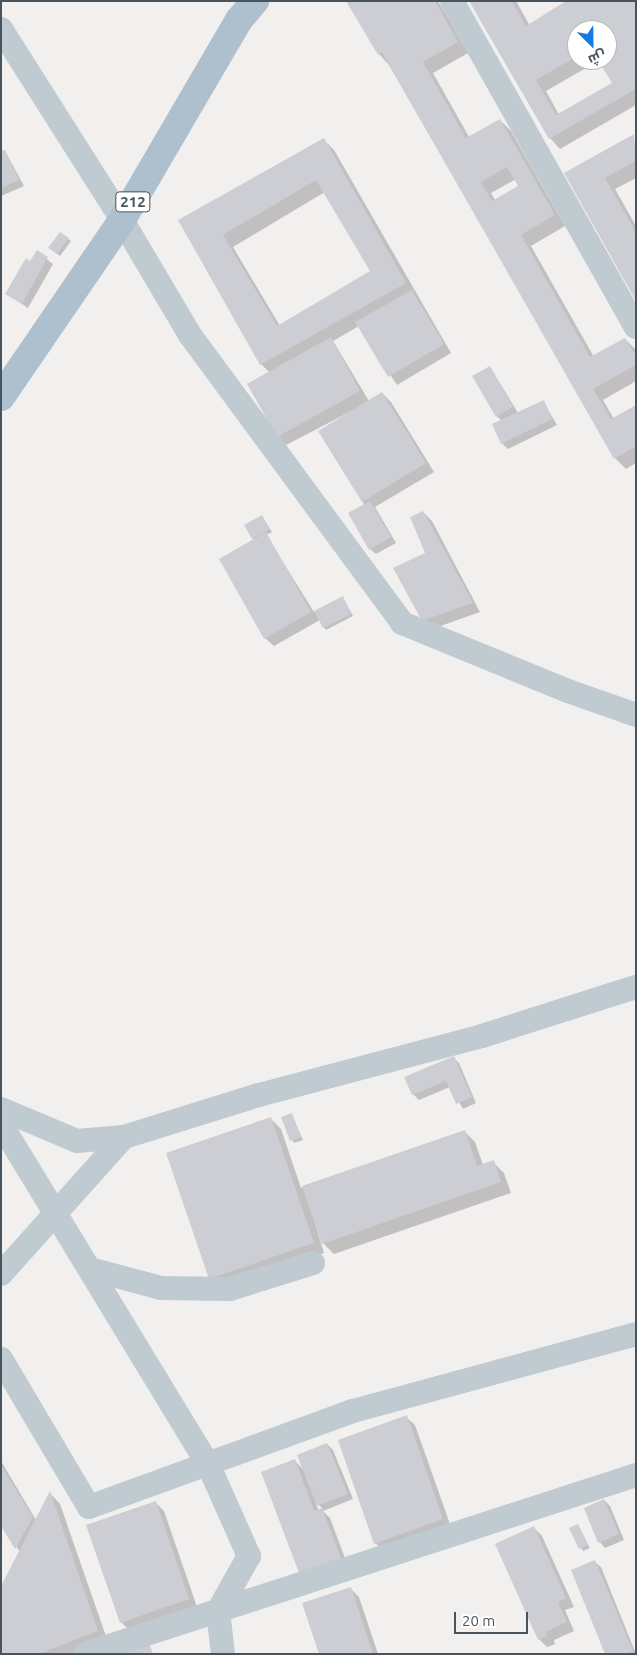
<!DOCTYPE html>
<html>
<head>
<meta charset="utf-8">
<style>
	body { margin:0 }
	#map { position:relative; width:637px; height:1655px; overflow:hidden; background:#f2efef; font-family:Ubuntu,Cairo,sans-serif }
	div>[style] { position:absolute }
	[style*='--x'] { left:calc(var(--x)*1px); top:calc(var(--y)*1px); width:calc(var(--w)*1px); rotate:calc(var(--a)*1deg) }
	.shadow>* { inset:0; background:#0003 }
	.building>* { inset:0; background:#ccced4 }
	.street>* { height:24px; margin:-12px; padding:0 12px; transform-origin:12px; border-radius:12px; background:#bfcad1 }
	.primary>* { height:28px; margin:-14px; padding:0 14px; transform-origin:14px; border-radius:14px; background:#aec0ce }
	span { translate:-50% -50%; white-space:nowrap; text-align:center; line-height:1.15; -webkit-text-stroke:4px #fff; paint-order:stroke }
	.shield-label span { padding:1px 4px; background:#fff; border:1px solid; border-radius:4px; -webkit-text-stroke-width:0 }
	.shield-label { font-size:15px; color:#47535d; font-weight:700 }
	.frame { position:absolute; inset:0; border:2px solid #47535d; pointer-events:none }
	.north { position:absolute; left:567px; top:20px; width:50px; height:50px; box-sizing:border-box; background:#fff; border:1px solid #b5babe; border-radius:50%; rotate:157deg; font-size:14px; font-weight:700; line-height:20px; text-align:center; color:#47535d }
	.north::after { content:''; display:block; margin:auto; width:18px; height:22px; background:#1679e4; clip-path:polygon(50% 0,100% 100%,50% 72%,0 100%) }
	.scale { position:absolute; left:454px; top:1612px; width:74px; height:22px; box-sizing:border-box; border:2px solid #47535d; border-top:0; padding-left:6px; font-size:15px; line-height:18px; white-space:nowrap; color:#47535d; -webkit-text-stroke:4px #fff; paint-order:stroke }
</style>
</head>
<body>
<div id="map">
	<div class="shadow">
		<i style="clip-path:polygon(evenodd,348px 1px,438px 1px,468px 53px,433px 73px,469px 137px,500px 120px,511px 131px,565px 226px,531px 246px,594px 357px,625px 339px,636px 350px,636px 381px,603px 400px,614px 419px,636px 407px,636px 463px,626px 469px,615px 458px,389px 65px,379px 54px,348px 1px,516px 179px,520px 187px,495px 200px,491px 193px,516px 179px)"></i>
		<i style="clip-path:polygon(evenodd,471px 1px,516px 1px,530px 26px,636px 1px,636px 105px,560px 149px,550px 138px,471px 1px,577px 30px,607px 30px,607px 60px,600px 60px,613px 84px,559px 115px,546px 91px,600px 60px,577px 60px,577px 30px)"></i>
		<i style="clip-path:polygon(634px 135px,636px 178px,615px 189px,636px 226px,636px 299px,565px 173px)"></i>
		<i style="clip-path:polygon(evenodd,324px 140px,334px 150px,451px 353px,397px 385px,359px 326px,333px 341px,369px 401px,382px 393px,391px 402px,434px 472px,375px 507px,396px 543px,376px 554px,370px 549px,363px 501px,367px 403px,286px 445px,278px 437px,270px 373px,261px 364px,180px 220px,324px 140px,325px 192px,372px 271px,280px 326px,233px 247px,325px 192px)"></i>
		<i style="clip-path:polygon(5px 151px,24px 186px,1px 196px,1px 153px)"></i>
		<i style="clip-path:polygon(68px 239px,71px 241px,60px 256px,52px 250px)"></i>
		<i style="clip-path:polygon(37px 252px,53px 264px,28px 308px,7px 294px)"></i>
		<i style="clip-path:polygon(490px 367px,518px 413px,543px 401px,557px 425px,508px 449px,502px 443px,502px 421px,497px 416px)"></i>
		<i style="clip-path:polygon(423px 512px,432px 521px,480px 612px,432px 629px,423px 620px,427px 554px)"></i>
		<i style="clip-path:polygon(262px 517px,272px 532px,266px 535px,314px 612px,343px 598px,353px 616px,326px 630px,320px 620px,274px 646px,265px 638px,253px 538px)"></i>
		<i style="clip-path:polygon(454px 1058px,459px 1063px,476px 1103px,463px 1109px,450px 1087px,419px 1100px,413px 1094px)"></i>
		<i style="clip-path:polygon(291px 1114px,303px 1140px,294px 1143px,282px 1118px)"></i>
		<i style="clip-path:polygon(270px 1118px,281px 1129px,301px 1188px,465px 1132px,475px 1142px,483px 1165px,493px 1162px,504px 1173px,511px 1193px,334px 1254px,323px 1243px,308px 1200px,324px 1253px,221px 1289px,210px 1278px)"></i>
		<i style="clip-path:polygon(406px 1417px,415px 1425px,451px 1527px,384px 1551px,375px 1543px)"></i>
		<i style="clip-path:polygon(evenodd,327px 1444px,333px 1450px,353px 1499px,323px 1511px,330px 1518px,348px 1566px,308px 1581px,294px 1460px,304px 1470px,327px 1444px,315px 1502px,321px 1507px,323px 1509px,319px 1511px,315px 1502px)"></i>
		<i style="clip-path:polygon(1px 1461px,36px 1520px,50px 1493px,60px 1504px,108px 1642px,77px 1654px,1px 1654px,20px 1552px,1px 1524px)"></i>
		<i style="clip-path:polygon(604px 1500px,610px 1506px,624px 1540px,605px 1548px,600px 1542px)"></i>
		<i style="clip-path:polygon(155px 1502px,164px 1511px,197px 1607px,129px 1630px,121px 1622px)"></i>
		<i style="clip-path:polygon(578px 1526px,590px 1548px,583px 1551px,571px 1529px)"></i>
		<i style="clip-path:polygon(534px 1528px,542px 1536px,574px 1607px,565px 1610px,574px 1631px,554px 1640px,555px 1644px,547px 1647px,539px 1639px)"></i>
		<i style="clip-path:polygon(595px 1562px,601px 1567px,636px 1654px,606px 1654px)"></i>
		<i style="clip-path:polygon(350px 1588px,359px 1597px,378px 1654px,320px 1654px)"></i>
	</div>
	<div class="building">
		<i style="clip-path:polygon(evenodd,346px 1px,435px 1px,458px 42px,423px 62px,466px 138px,500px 119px,555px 215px,521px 235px,590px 357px,625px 338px,636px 356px,636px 365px,593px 389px,611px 419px,636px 405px,636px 446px,614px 459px,382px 52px,378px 55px,346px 1px,507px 167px,518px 186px,492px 201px,481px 182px,507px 167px)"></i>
		<i style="clip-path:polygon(evenodd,469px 1px,512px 1px,526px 26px,566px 1px,636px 1px,636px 89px,549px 139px,469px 1px,577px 30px,607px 30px,607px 60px,598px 60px,612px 83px,556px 115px,536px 80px,577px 56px,577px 30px)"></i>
		<i style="clip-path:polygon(634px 134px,636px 161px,605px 178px,636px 232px,636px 301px,564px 173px)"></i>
		<i style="clip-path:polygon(evenodd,324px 138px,406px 283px,260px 365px,178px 220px,324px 138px,316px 180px,370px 271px,277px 326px,223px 235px,316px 180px)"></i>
		<i style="clip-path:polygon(5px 150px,19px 180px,1px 188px,1px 151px)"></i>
		<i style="clip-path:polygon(60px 232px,69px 238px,57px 254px,48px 248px)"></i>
		<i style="clip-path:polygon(37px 250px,48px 257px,22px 304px,5px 294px,26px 258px,30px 261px)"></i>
		<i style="clip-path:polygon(412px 290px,444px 344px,388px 377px,355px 322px)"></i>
		<i style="clip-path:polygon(331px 337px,360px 391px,277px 437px,247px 384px)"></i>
		<i style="clip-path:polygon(490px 366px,513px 407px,496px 417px,472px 376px)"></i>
		<i style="clip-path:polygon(382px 392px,426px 463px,362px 502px,318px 431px)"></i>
		<i style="clip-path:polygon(544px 400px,552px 419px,501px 444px,492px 424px)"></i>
		<i style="clip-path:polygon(370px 501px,391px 537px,369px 550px,348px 513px)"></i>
		<i style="clip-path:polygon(423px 511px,473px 603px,422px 621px,393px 568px,425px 553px,410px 517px)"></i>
		<i style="clip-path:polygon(262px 515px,270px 529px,252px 539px,244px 525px)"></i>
		<i style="clip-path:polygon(266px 532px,311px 612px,264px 639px,219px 559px)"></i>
		<i style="clip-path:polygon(343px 596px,351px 614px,323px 628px,314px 611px)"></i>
		<i style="clip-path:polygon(454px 1056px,472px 1097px,456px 1104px,446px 1081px,412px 1095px,404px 1077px)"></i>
		<i style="clip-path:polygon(292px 1113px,301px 1137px,290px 1141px,281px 1117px)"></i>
		<i style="clip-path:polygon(271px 1117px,314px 1243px,209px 1279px,166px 1153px)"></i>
		<i style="clip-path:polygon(465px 1130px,477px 1166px,494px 1160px,501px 1182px,322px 1244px,302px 1186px)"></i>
		<i style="clip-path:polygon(407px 1415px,443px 1519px,374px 1544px,338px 1440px)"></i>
		<i style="clip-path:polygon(327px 1443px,348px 1494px,317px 1506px,297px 1455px)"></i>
		<i style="clip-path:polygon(295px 1459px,314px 1511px,322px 1508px,341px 1558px,299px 1573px,261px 1472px)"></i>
		<i style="clip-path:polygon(1px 1465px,33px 1517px,15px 1549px,1px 1526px)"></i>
		<i style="clip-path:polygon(50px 1491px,98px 1631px,39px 1654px,1px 1654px,1px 1586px)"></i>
		<i style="clip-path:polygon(604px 1499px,619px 1534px,598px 1543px,584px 1508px)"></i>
		<i style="clip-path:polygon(156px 1501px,189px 1599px,120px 1623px,86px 1525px)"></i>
		<i style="clip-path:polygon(578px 1524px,588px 1545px,579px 1549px,569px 1528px)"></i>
		<i style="clip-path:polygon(534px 1526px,566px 1598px,558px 1602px,567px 1622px,546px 1632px,547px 1636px,538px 1640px,495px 1544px)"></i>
		<i style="clip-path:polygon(595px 1560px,633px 1651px,626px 1654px,605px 1654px,571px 1570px)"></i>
		<i style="clip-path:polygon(351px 1587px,373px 1654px,319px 1654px,302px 1603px)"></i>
		<i style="clip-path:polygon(150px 1645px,153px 1654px,125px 1654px,125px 1653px)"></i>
	</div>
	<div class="street">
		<i style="--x:452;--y:1;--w:374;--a:60.6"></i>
		<i style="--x:1;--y:29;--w:226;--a:57.6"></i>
		<i style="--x:122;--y:220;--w:134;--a:59.4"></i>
		<i style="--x:190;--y:335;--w:358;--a:53.6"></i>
		<i style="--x:402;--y:623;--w:179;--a:22.3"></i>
		<i style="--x:568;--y:691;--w:72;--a:19.4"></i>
		<i style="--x:1;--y:1109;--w:82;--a:22.8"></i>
		<i style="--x:77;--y:1141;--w:47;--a:-4.9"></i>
		<i style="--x:1;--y:1124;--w:398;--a:58.7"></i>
		<i style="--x:208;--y:1464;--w:101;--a:66"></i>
		<i style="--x:249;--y:1556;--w:63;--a:119.4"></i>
		<i style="--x:218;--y:1611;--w:43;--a:83.4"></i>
		<i style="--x:90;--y:1269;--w:73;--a:15"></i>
		<i style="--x:161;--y:1288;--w:69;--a:0.8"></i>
		<i style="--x:230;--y:1289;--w:87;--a:-17.4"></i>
		<i style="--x:1;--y:1274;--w:184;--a:-48.1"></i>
		<i style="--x:124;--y:1137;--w:141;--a:-17.3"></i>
		<i style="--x:259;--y:1095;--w:231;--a:-14.8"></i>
		<i style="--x:482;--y:1036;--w:162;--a:-17.7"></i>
		<i style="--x:1;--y:1359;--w:172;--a:59.3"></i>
		<i style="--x:89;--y:1507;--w:281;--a:-20"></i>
		<i style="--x:353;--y:1411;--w:293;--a:-15.2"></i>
		<i style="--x:85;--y:1654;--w:579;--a:-18"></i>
	</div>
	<div class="primary">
		<i style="--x:1;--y:397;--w:214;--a:-55.6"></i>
		<i style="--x:122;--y:220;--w:232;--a:-59.7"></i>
		<i style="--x:239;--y:20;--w:25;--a:-50"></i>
	</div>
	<div class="shield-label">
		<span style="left:133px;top:202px">212</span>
	</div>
	<div class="frame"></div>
	<div class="north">ش</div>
	<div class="scale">20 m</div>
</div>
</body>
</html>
